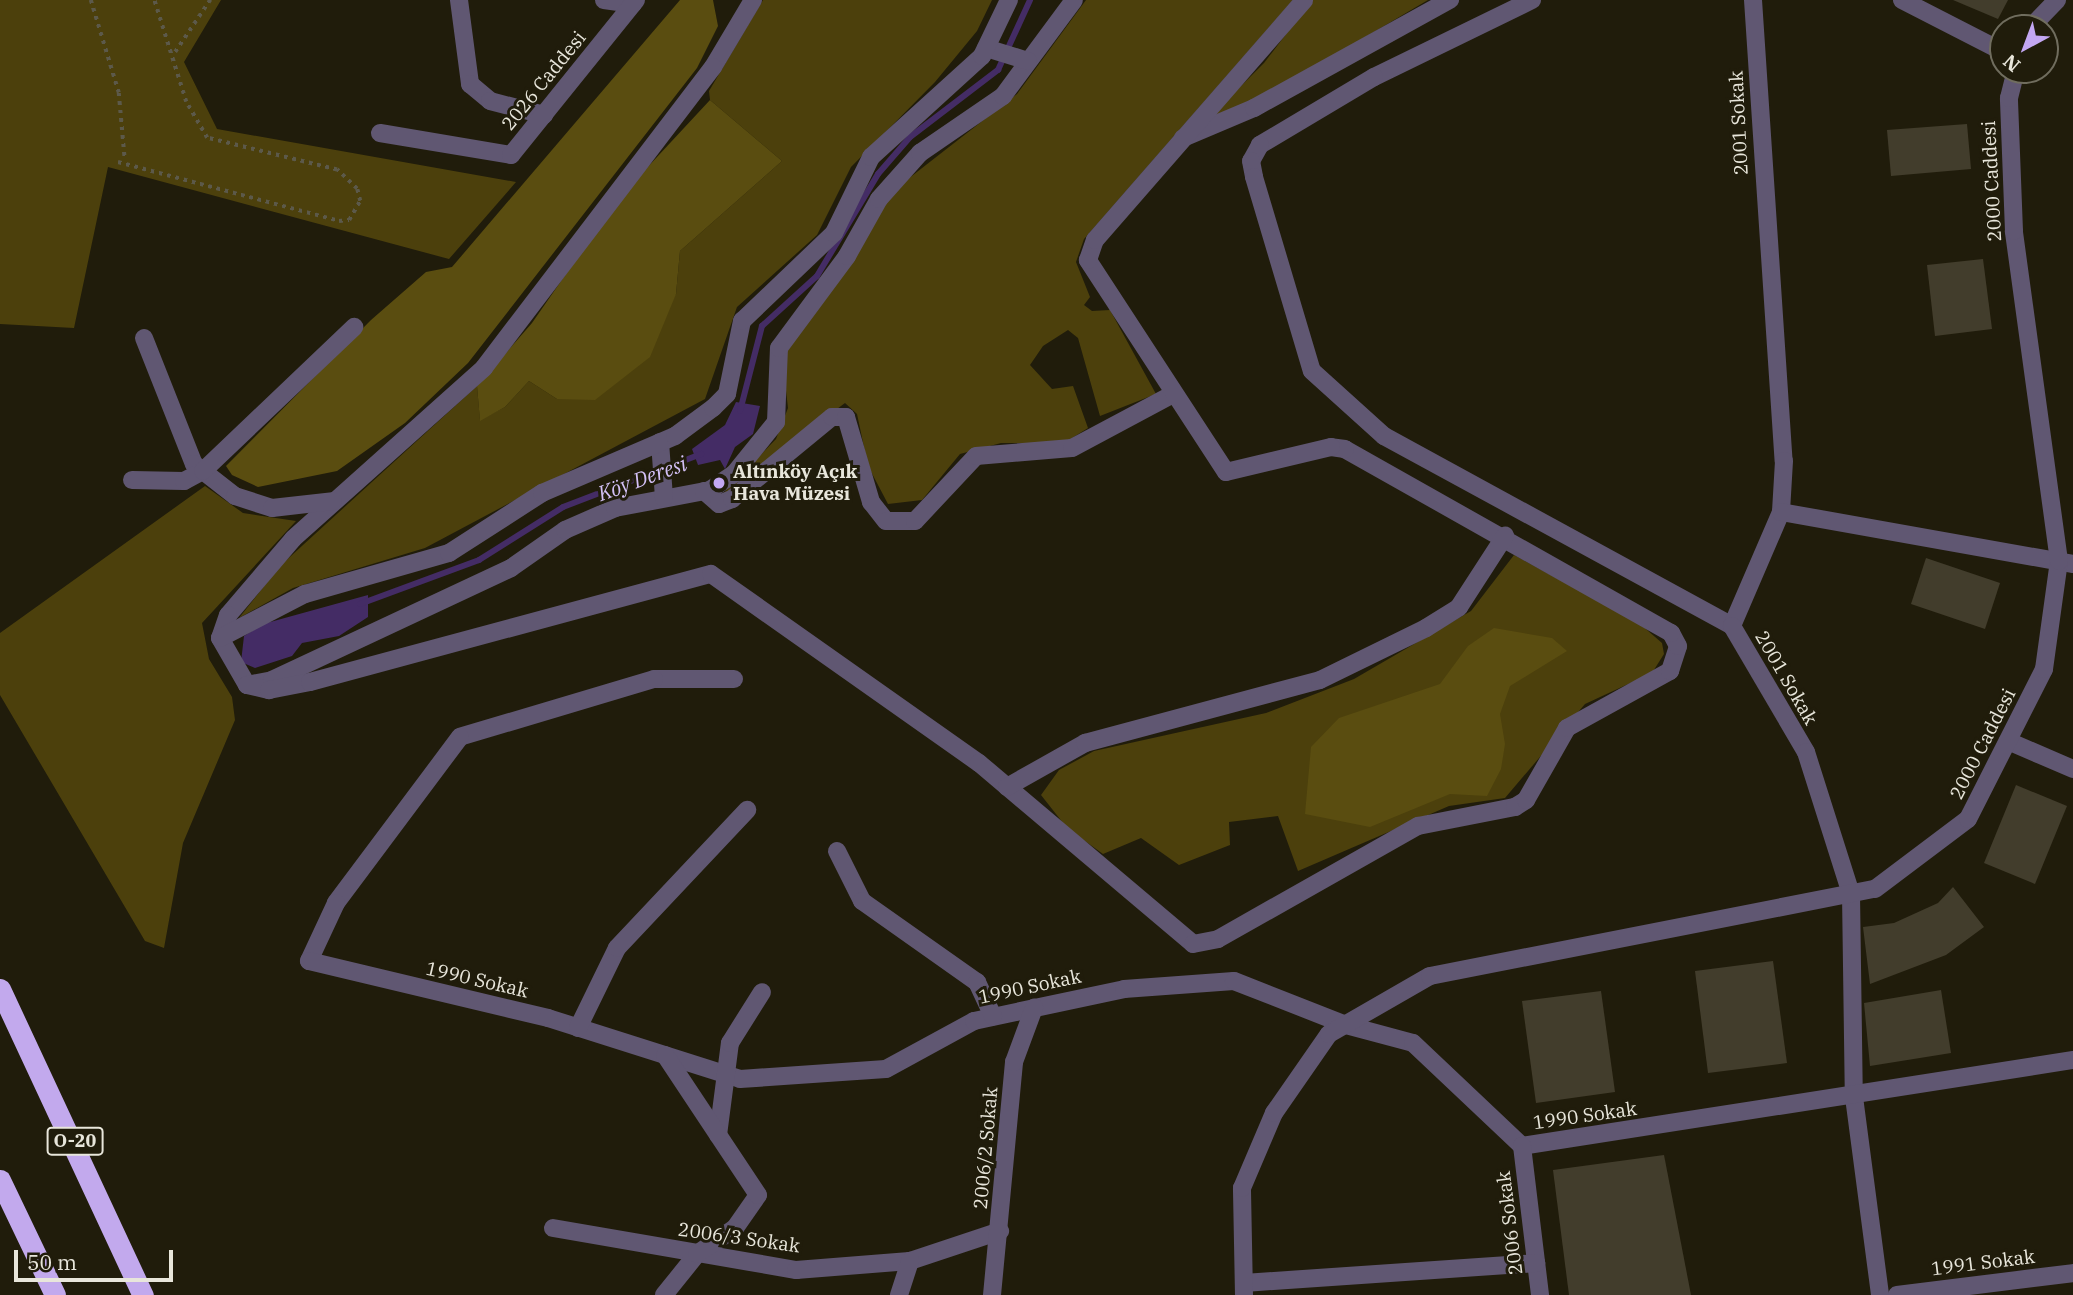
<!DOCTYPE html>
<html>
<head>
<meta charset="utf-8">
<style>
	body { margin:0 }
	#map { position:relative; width:2073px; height:1295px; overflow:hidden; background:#201c0b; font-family:"IBM Plex Serif",serif }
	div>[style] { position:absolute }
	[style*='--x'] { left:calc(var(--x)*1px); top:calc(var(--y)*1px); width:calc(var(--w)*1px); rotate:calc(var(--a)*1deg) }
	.green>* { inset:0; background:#4c400c }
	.forest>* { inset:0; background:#5a4d10 }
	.water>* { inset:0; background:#442c65 }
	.stream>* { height:6px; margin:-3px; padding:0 3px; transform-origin:3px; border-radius:3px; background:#442c65 }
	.building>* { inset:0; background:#423d2c }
	.path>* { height:3.5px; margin-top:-1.75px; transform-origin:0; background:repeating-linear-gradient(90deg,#5c594a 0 3.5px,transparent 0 8.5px) }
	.minor>* { height:18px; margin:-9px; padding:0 9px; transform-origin:9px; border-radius:9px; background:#605772 }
	.highway>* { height:21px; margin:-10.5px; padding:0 10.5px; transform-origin:10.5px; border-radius:10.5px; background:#c2a9ed }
	.dots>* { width:19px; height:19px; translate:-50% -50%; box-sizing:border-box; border:4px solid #201c0b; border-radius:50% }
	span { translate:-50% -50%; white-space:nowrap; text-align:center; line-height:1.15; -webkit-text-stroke:6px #201c0b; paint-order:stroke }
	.shield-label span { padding:2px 5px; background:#201c0b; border:2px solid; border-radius:5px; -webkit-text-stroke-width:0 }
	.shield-label { font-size:18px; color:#e8e6db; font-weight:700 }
	.street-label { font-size:19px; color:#e8e6db }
	.poi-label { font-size:19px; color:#e8e6db; font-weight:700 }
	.left { translate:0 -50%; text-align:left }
	.water-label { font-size:21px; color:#d3c0f6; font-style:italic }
	.north { position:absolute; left:1989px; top:14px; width:70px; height:70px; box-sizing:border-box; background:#201c0b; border:2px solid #706d5e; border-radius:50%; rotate:221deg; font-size:19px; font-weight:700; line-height:28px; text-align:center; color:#e8e6db }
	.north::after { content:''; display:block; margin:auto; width:24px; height:32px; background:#c3a7f2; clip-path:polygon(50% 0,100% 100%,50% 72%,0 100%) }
	.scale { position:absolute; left:14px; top:1250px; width:159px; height:32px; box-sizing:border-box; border:4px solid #e8e6db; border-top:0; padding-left:9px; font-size:21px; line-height:24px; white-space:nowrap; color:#e8e6db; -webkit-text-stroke:5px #201c0b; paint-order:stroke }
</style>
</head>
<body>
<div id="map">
	<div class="green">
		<i style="clip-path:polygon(0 0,221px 0,184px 62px,217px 129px,516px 182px,449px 259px,108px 167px,74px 328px,0 324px)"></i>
		<i style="clip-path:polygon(763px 0,992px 0,977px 31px,935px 82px,851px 167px,817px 235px,737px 307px,705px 399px,425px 548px,293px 588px,239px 618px,280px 566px,477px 386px,480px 420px,505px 407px,529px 381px,557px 399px,676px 294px,680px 251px,782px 161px,710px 100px,709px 91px)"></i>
		<i style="clip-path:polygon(1086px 0,1293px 0,1084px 239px,1076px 262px,1090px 297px,1084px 305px,1092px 311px,1110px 310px,1156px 394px,1100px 416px,1078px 338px,1068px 330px,1043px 346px,1030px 365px,1052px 389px,1073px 386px,1088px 428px,1064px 443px,1001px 443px,960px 454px,922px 500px,888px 504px,868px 466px,857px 414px,845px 403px,721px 496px,776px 439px,788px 408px,783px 365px,788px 343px,890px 193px,1017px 94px)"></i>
		<i style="clip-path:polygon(1312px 0,1428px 0,1235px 114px,1201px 126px,1264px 63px)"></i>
		<i style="clip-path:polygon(205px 486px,243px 513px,296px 521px,202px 623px,209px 659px,232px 697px,235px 720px,183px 843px,164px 948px,145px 941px,0 695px,0 633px)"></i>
		<i style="clip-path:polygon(1514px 555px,1639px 623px,1662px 643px,1664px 654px,1652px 673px,1585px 704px,1505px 798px,1449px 806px,1298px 871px,1278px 816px,1229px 822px,1230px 845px,1179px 865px,1141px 838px,1103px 854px,1067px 828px,1041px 795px,1059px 770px,1094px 751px,1266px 713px,1354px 679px,1471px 611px)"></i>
	</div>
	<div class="forest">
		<i style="clip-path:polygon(680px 0,713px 0,718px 26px,697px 68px,468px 363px,405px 423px,337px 471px,258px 487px,232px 475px,226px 466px,371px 320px,426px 272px,452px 267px)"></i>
		<i style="clip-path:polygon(710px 100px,782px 161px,680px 251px,676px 294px,650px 357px,595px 400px,557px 399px,529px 381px,505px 407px,480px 421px,477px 386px,532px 323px,618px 199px)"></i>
		<i style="clip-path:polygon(1494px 628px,1552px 638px,1567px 651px,1510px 686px,1500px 714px,1505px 744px,1501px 769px,1487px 796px,1450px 794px,1370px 827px,1305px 814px,1311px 747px,1339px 718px,1440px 684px,1468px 646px)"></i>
	</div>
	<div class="water">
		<i style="clip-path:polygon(736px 402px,760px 406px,753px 434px,735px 447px,725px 469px,720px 460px,698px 465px,692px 449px,725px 425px)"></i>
		<i style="clip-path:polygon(368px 595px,368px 617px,339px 636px,302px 643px,292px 656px,255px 668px,241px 662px,244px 636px,263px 624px)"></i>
	</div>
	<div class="stream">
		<i style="--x:740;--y:411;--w:88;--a:-75.5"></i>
		<i style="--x:762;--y:326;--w:74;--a:-42.3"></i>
		<i style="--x:817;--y:276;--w:119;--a:-59.1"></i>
		<i style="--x:878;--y:174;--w:49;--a:-49.1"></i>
		<i style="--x:910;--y:137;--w:111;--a:-37.3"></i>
		<i style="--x:998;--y:70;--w:77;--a:-65.4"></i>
		<i style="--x:360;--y:604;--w:127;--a:-20.3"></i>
		<i style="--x:479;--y:560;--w:99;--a:-32.2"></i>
		<i style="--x:563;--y:507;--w:148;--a:-21"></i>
	</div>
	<div class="building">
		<i style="clip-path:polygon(1953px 0,2008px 0,1998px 19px)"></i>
		<i style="clip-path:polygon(1967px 124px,1971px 169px,1891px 176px,1887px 130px)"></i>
		<i style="clip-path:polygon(1983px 259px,1992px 329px,1935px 336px,1927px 265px)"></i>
		<i style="clip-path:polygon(1926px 558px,2000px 583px,1985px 629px,1911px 604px)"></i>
		<i style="clip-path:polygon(2016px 785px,2067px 806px,2035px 884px,1984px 863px)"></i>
		<i style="clip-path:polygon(1953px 887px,1984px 927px,1946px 955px,1870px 984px,1863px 927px,1894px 923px,1938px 903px)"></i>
		<i style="clip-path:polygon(1773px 961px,1787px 1063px,1708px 1073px,1695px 971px)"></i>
		<i style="clip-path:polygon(1941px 990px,1951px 1053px,1870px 1066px,1864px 1003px)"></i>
		<i style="clip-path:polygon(1601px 991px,1615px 1092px,1536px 1103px,1522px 1001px)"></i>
		<i style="clip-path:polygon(1664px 1155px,1691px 1295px,1569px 1295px,1553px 1170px)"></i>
	</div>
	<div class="path">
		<i style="--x:91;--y:0;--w:97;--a:73.2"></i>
		<i style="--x:119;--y:93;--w:67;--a:84.9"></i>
		<i style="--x:175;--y:52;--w:63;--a:-56.1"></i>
		<i style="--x:118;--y:162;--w:229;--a:14.9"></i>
		<i style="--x:339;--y:221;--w:10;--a:-6"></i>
		<i style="--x:349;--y:220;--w:22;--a:-60"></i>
		<i style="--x:360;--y:201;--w:12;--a:-104"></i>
		<i style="--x:357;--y:189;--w:28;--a:-136"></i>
		<i style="--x:337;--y:170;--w:134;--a:-166.2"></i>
		<i style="--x:207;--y:138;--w:42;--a:-120.3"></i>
		<i style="--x:186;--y:102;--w:107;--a:-107.4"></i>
	</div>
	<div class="minor">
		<i style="--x:459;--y:0;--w:85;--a:82.5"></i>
		<i style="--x:470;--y:84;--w:26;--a:40"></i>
		<i style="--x:490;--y:101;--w:56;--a:14.5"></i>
		<i style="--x:604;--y:0;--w:29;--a:8"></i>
		<i style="--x:753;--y:0;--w:78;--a:120.8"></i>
		<i style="--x:713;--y:67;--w:378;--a:127.3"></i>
		<i style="--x:484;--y:368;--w:256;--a:138.2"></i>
		<i style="--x:293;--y:539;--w:100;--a:130.5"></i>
		<i style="--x:228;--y:615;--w:24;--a:109"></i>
		<i style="--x:220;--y:638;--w:54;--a:60.1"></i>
		<i style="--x:247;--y:685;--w:25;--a:-11"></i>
		<i style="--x:272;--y:680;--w:264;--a:-25.1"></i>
		<i style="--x:511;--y:568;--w:66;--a:-35.1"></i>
		<i style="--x:565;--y:530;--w:55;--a:-23.7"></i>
		<i style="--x:615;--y:508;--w:97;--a:-10.7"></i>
		<i style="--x:710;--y:490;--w:29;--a:-34"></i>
		<i style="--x:734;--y:474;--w:67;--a:-51.1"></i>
		<i style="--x:776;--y:422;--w:74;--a:-87.7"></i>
		<i style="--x:779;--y:348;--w:114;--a:-53.5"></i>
		<i style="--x:847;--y:256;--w:65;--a:-60.7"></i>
		<i style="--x:879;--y:199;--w:62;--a:-48.3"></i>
		<i style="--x:920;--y:153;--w:101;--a:-34.5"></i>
		<i style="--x:1003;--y:96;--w:119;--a:-53.5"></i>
		<i style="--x:1532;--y:0;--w:176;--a:154"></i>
		<i style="--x:1374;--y:77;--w:133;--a:149.2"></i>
		<i style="--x:1260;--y:145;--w:18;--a:119"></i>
		<i style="--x:1251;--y:161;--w:16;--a:79"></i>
		<i style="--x:1254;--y:177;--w:202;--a:73.4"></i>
		<i style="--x:1312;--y:371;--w:97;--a:42.1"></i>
		<i style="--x:1384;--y:436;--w:396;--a:28.6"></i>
		<i style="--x:1753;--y:0;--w:462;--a:86.2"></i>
		<i style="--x:1784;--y:461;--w:51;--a:93.4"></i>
		<i style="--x:1781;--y:512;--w:124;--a:113.3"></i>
		<i style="--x:1732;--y:626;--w:146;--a:59.6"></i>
		<i style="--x:1806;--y:752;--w:149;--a:72.4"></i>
		<i style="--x:1851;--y:894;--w:203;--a:89.2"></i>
		<i style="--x:1854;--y:1097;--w:200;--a:82.5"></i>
		<i style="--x:1902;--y:0;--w:114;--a:27.2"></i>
		<i style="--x:2030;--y:28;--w:39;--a:-46"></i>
		<i style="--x:986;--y:48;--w:44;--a:17.2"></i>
		<i style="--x:380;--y:133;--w:133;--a:9.5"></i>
		<i style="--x:511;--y:155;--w:199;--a:-51.1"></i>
		<i style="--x:1183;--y:138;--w:77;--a:-22.9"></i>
		<i style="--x:1254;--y:108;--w:224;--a:-28.9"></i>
		<i style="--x:144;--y:338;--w:136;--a:68.4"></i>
		<i style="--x:194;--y:464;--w:52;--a:38"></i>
		<i style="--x:235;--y:496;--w:39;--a:18"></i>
		<i style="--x:272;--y:508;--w:61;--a:-6.5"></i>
		<i style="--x:660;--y:442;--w:56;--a:85.9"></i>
		<i style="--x:132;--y:480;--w:52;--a:1.1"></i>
		<i style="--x:184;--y:481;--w:21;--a:-28"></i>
		<i style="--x:203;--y:471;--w:209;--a:-43.6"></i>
		<i style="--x:704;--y:491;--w:20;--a:41"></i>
		<i style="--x:719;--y:504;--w:14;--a:-21"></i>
		<i style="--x:732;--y:499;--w:129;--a:-39.4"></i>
		<i style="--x:832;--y:417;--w:14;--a:0"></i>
		<i style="--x:846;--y:417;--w:89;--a:73.6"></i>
		<i style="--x:871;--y:502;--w:24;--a:52"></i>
		<i style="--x:886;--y:521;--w:29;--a:0"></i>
		<i style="--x:915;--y:521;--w:89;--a:-46.8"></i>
		<i style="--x:976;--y:456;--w:96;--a:-4.8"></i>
		<i style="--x:1072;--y:448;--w:115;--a:-28.1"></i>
		<i style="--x:1781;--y:512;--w:297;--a:10.1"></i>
		<i style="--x:220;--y:638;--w:96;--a:-27.4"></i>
		<i style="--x:305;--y:594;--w:150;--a:-15.9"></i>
		<i style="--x:449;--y:553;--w:111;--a:-32.8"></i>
		<i style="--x:542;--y:493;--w:145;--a:-23.2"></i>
		<i style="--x:675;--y:436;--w:47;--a:-36.4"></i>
		<i style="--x:713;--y:408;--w:20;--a:-45"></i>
		<i style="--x:727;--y:394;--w:75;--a:-78.4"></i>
		<i style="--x:742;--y:321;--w:127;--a:-43.7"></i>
		<i style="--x:834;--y:233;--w:85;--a:-64"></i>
		<i style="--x:871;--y:157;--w:150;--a:-42.3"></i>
		<i style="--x:982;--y:56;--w:62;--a:-64.3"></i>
		<i style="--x:734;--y:679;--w:80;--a:180"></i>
		<i style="--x:654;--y:679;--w:202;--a:163.4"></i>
		<i style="--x:460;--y:737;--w:207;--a:126.8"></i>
		<i style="--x:336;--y:903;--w:64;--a:115"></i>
		<i style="--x:309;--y:961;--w:246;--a:13.4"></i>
		<i style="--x:548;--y:1018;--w:201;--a:17.6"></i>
		<i style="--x:740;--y:1079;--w:146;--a:-3.9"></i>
		<i style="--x:886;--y:1069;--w:100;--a:-28.6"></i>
		<i style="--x:974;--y:1021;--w:153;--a:-12"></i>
		<i style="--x:1124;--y:989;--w:110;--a:-4.2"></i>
		<i style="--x:1234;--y:981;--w:120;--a:21.4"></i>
		<i style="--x:1346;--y:1025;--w:69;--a:15"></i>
		<i style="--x:1413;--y:1043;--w:150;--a:43.4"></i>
		<i style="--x:247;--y:685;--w:23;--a:13"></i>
		<i style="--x:269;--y:690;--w:42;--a:-11"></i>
		<i style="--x:310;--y:682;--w:415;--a:-15.1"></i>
		<i style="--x:711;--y:574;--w:328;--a:35.2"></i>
		<i style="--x:979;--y:763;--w:280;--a:40.2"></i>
		<i style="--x:1193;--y:944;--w:25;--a:-11"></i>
		<i style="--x:1218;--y:939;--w:230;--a:-29.5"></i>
		<i style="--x:1418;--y:826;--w:99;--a:-11.1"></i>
		<i style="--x:1515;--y:807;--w:13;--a:-32"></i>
		<i style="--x:1526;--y:800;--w:83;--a:-60.3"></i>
		<i style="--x:1567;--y:728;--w:118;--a:-29"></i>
		<i style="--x:1670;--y:671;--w:26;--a:-72"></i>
		<i style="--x:1678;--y:646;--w:15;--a:-118"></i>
		<i style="--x:1671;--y:633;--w:374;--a:-150.6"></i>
		<i style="--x:1345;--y:449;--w:14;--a:-172"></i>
		<i style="--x:1331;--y:447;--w:108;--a:166.6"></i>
		<i style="--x:1226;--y:472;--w:253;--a:-123.1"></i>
		<i style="--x:1088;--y:260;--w:21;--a:-71"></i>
		<i style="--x:1095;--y:240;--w:318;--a:-48.9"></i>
		<i style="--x:2008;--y:741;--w:71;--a:23.3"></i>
		<i style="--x:1007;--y:787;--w:90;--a:-29.4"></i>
		<i style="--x:1085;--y:743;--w:243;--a:-15"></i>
		<i style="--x:1320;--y:680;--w:118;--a:-26.1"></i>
		<i style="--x:1426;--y:628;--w:39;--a:-32"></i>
		<i style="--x:1459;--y:607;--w:85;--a:-57.1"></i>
		<i style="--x:837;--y:851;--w:56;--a:63.4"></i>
		<i style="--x:862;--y:901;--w:141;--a:35.2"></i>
		<i style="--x:977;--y:982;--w:38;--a:65"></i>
		<i style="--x:578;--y:1028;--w:89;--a:-64"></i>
		<i style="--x:617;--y:948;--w:190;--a:-46.7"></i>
		<i style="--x:718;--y:1135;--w:93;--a:-82.6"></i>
		<i style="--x:730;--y:1043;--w:60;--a:-57.9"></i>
		<i style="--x:1522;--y:1146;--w:558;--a:-8.87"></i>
		<i style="--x:1522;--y:1146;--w:150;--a:83.1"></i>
		<i style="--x:553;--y:1228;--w:247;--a:9.8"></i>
		<i style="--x:796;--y:1270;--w:114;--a:-4.5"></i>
		<i style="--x:910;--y:1261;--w:95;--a:-18.4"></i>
		<i style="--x:1244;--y:1283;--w:293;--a:-3.9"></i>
		<i style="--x:664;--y:1295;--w:53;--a:-51.2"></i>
		<i style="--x:697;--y:1254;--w:46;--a:-34.4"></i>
		<i style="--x:735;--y:1228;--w:40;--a:-55.1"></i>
		<i style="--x:758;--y:1195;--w:168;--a:-123.6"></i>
		<i style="--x:899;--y:1295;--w:36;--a:-72"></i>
		<i style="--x:992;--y:1295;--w:234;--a:-84.6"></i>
		<i style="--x:1014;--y:1062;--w:58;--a:-69.7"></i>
		<i style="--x:1244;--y:1295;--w:107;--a:-91.1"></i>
		<i style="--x:1242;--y:1188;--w:82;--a:-66.9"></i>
		<i style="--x:1274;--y:1113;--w:96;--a:-55.2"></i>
		<i style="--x:1329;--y:1034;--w:116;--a:-29.9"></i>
		<i style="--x:1430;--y:976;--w:453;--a:-11.1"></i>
		<i style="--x:1875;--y:889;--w:116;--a:-37"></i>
		<i style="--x:1968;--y:819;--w:168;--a:-63.1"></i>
		<i style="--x:2044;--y:669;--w:109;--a:-82.1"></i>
		<i style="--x:2059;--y:561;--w:333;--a:-97.8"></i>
		<i style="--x:2014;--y:231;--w:133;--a:-92.2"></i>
		<i style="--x:2009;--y:98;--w:29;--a:-76"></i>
		<i style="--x:1897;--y:1295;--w:177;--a:-7.1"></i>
	</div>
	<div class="highway">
		<i style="--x:0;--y:989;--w:338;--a:65"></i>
		<i style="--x:0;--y:1180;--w:127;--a:64.4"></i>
	</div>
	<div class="dots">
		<i style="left:719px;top:483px;background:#c3a7f2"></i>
	</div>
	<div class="shield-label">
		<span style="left:75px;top:1141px">O-20</span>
	</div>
	<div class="street-label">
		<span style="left:544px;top:81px;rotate:-51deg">2026 Caddesi</span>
		<span style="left:1739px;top:123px;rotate:-93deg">2001 Sokak</span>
		<span style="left:1992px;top:181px;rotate:-93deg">2000 Caddesi</span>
		<span style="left:1786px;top:678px;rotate:60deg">2001 Sokak</span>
		<span style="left:1983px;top:744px;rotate:-63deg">2000 Caddesi</span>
		<span style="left:477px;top:980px;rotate:13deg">1990 Sokak</span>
		<span style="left:1030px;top:987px;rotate:-12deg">1990 Sokak</span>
		<span style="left:1585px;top:1116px;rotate:-8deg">1990 Sokak</span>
		<span style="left:986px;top:1148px;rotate:-85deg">2006/2 Sokak</span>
		<span style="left:1510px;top:1223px;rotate:-97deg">2006 Sokak</span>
		<span style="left:739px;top:1238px;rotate:8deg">2006/3 Sokak</span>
		<span style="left:1983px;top:1263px;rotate:-7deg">1991 Sokak</span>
	</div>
	<div class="poi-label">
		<span class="left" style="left:733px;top:483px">Altınköy Açık<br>Hava Müzesi</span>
	</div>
	<div class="water-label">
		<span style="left:642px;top:478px;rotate:-20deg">Köy Deresi</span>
	</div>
	<div class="north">N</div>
	<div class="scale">50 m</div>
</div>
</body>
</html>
